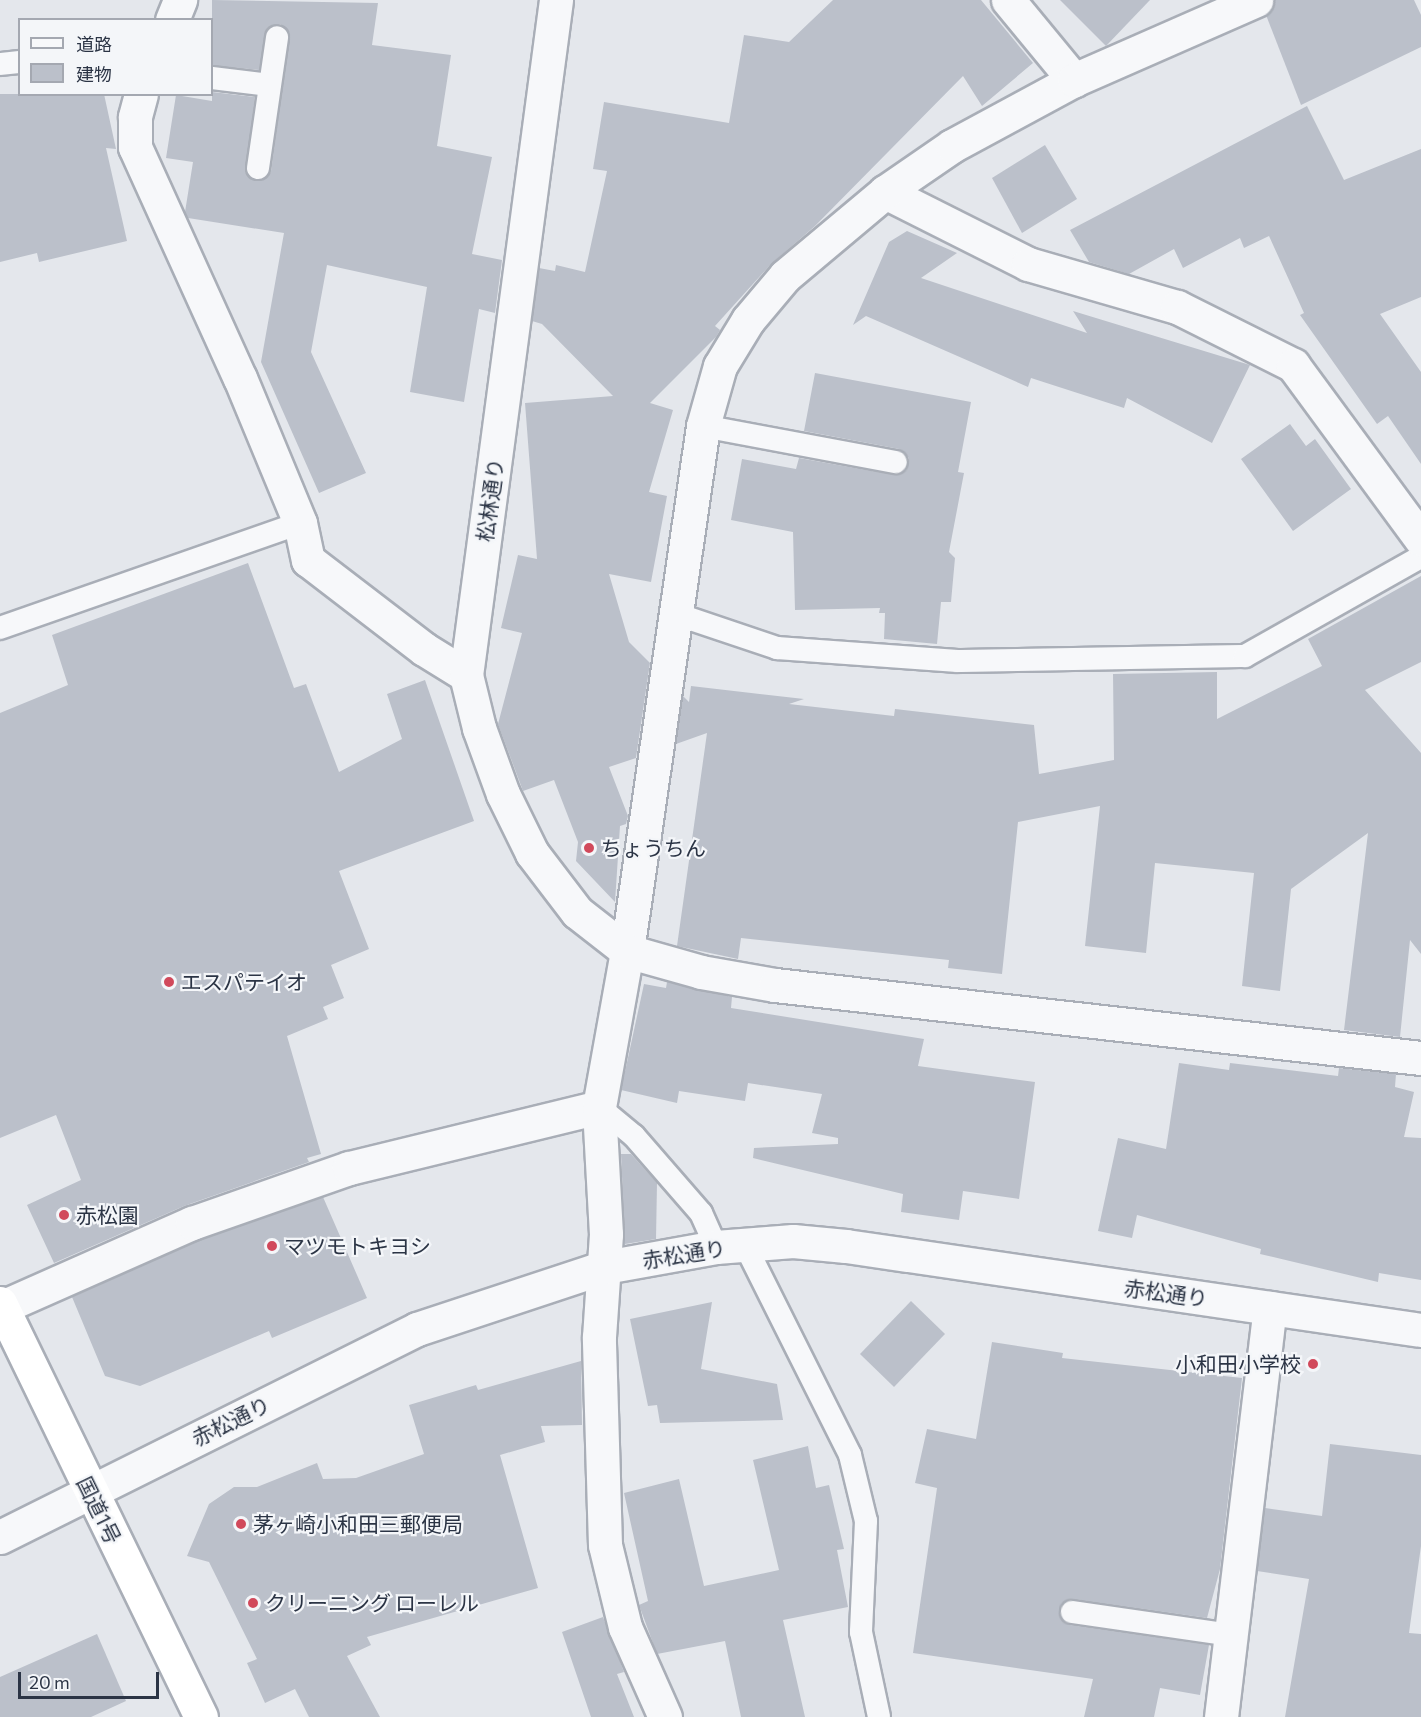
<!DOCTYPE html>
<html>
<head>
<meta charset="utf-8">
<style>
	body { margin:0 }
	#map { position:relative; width:1421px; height:1717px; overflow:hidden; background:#e4e7ec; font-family:Commissioner,"Noto Sans JP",sans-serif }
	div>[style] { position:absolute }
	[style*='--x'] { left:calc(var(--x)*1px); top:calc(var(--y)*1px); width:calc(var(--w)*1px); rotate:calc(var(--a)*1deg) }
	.building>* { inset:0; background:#bbc0ca }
	.roads { filter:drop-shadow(2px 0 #a9aeb7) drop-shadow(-2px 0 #a9aeb7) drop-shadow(0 2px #a9aeb7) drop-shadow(0 -2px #a9aeb7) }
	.service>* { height:22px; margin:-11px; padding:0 11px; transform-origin:11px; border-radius:11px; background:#f7f8fa }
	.minor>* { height:33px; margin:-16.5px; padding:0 16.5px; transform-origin:16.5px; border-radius:16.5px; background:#f7f8fa }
	.tertiary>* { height:33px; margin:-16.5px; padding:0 16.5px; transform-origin:16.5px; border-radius:16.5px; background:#f7f8fa }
	.trunk>* { height:33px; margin:-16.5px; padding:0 16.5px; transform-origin:16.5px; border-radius:16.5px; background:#fff }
	.dots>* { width:16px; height:16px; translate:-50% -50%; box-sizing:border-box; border:3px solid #f4f6f9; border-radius:50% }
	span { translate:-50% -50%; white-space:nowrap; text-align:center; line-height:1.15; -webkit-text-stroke:4.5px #f4f6f9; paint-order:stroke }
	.street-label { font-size:21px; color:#2b3445 }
	.poi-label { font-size:21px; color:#2b3445 }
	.left { translate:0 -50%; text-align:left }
	.right { translate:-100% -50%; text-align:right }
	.legend { position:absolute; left:18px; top:18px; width:195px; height:78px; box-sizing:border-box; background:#f4f6f9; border:2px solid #a4a8b1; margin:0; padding:8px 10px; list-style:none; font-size:18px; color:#2b3445 }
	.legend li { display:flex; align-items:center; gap:12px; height:30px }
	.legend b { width:30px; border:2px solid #a4a8b1 }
	.scale { position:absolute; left:18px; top:1672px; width:141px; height:27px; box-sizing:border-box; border:3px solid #2b3445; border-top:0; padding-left:8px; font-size:18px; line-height:21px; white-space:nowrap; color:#2b3445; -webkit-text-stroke:4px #f4f6f9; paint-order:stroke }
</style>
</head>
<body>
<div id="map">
	<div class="building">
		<i style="clip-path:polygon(212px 0,378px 3px,372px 45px,451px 55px,437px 146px,492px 157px,472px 254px,502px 260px,495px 313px,479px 309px,464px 402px,410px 392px,427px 287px,327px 265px,311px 352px,366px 473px,319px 493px,261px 362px,284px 233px,188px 218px,185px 212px,193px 162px,166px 158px,176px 95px,212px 101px,212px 92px,255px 97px,245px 172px,257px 181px,268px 177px,271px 171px,290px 33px,280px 24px,267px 28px,259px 70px,212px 65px)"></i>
		<i style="clip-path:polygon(833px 0,981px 0,1033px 63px,982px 106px,963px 76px,815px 226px,771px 264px,715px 326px,720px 330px,716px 337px,650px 403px,673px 410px,649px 492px,667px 496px,651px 582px,609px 574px,629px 642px,650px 663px,636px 758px,609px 767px,628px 816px,626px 824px,620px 826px,615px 902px,576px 861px,578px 842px,554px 780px,523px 791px,498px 724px,522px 633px,501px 628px,518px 555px,537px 559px,525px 403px,613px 396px,542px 324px,532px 321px,539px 268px,555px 271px,556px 265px,585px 272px,607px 171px,593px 169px,604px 102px,729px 123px,744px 35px,789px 42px)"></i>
		<i style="clip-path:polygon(1060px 0,1150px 0,1106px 46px)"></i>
		<i style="clip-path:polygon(1274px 0,1414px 0,1421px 15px,1421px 47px,1301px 105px,1266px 15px)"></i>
		<i style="clip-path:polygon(0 94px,104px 94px,116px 149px,106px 148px,127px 241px,39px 262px,37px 253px,0 262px)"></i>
		<i style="clip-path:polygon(1307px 106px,1344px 180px,1421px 149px,1421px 297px,1380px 314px,1421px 372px,1421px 464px,1388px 416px,1377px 424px,1300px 315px,1304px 313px,1269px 236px,1244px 248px,1240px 238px,1183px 268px,1174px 249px,1129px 274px,1089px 262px,1070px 230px)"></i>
		<i style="clip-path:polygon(1045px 145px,1077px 199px,1022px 233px,992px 178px)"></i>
		<i style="clip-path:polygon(907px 231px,957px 253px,921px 278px,1087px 333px,1073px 311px,1250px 365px,1212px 443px,1127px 398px,1124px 408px,1031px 378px,1028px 387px,866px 316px,853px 325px,889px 242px)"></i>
		<i style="clip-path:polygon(815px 373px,971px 402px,958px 472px,964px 473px,949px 552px,955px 558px,951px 602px,941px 602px,937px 644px,884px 639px,885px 613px,879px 613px,880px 608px,795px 610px,793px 532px,731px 520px,742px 459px,796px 469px,799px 458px,894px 475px,907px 470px,909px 458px,899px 449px,804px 431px)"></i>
		<i style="clip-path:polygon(1290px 424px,1306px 446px,1315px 439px,1351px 489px,1293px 531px,1241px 459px)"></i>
		<i style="clip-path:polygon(248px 563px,294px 688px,306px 684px,339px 772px,402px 739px,387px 694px,425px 680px,474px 821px,339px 871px,369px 949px,331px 965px,344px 998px,323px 1007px,328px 1019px,287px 1036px,321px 1154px,307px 1158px,309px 1162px,184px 1206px,54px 1263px,27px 1205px,81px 1180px,56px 1115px,0 1138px,0 713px,68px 685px,52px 635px)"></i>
		<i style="clip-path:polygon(1421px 576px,1421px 662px,1365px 690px,1421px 753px,1421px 954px,1410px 940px,1400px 1037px,1344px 1030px,1368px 833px,1291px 889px,1280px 991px,1242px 986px,1254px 873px,1155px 863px,1146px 953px,1085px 946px,1100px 806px,1018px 822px,1002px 974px,948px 968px,949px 960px,741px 938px,738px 959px,677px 946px,707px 733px,676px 744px,683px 696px,689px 702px,691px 686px,804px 699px,789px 704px,894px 716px,895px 709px,1034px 725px,1039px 774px,1114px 760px,1113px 674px,1217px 672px,1217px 719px,1322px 666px,1308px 639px)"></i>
		<i style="clip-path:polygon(667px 982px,732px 997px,731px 1008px,924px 1039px,918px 1066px,1035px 1082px,1019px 1199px,963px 1191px,959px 1220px,901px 1212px,903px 1194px,753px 1158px,754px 1148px,838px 1144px,838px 1138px,812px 1133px,822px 1094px,748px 1083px,745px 1101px,679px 1091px,677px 1103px,621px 1090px,644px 984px,666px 988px)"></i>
		<i style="clip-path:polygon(1179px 1063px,1229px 1070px,1230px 1063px,1338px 1076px,1339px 1068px,1396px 1074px,1395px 1087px,1414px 1092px,1404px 1137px,1421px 1138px,1421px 1280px,1379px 1273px,1378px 1282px,1260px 1254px,1261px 1249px,1137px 1215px,1132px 1238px,1098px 1231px,1118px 1138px,1166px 1149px)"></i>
		<i style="clip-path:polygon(621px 1154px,631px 1154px,657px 1183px,656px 1239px,625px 1244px)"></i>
		<i style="clip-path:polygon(323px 1197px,367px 1298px,272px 1338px,269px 1331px,140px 1386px,105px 1376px,72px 1297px,199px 1240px)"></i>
		<i style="clip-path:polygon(911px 1301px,945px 1334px,894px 1387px,860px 1354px)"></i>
		<i style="clip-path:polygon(712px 1302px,701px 1369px,777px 1384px,783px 1420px,660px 1423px,657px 1405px,648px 1406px,630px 1319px)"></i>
		<i style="clip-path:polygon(992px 1342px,1063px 1353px,1062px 1358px,1242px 1378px,1220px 1569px,1207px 1618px,1074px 1599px,1062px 1603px,1059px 1611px,1063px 1622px,1070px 1625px,1209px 1645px,1200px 1695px,1160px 1688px,1154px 1717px,1084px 1717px,1093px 1679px,913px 1653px,937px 1488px,915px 1483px,927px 1429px,976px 1439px)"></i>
		<i style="clip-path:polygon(581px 1361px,582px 1425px,541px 1426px,545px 1442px,500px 1455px,538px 1588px,367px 1637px,371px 1645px,347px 1656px,380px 1717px,309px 1717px,295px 1689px,265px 1703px,247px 1663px,257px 1659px,209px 1562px,187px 1556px,209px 1504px,234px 1487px,257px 1487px,317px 1463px,323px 1479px,356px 1478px,424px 1454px,409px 1405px,476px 1385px,478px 1390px)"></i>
		<i style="clip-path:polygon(1330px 1444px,1421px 1455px,1421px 1546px,1409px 1633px,1421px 1634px,1421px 1717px,1285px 1717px,1309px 1579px,1257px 1571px,1265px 1508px,1322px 1516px)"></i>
		<i style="clip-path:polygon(808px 1446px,816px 1488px,829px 1485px,844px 1549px,837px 1550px,848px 1607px,783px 1620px,805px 1717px,741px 1717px,725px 1641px,657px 1654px,639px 1605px,648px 1601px,624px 1493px,679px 1479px,704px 1586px,779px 1570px,753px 1460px)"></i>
		<i style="clip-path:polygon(603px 1617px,624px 1672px,617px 1674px,634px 1717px,591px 1717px,562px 1632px)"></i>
		<i style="clip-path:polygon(97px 1634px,126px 1701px,91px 1717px,0 1717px,0 1677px)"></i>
	</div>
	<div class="roads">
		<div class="service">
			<i style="--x:0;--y:64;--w:20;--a:-6"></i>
			<i style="--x:212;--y:78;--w:58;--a:6.9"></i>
			<i style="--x:258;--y:168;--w:132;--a:-81.7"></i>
			<i style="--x:703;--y:426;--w:196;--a:10.6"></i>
			<i style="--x:676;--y:614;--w:107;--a:18.6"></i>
			<i style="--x:777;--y:648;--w:181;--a:4.1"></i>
			<i style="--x:958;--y:661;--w:287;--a:-1"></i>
			<i style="--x:1245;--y:656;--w:202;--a:-29.4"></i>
			<i style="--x:0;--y:628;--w:318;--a:-19.3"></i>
			<i style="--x:599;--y:1107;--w:45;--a:39.6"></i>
			<i style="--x:634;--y:1136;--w:102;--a:49"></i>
			<i style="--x:701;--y:1213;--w:37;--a:66"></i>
			<i style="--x:745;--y:1245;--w:235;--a:63.4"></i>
			<i style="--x:850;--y:1455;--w:68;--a:76.4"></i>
			<i style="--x:866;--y:1521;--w:111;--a:92.6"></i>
			<i style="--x:861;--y:1632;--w:87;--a:78"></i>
			<i style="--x:1072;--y:1612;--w:161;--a:8.2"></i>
		</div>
		<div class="minor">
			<i style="--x:1008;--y:0;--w:104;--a:50.5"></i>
			<i style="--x:172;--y:20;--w:22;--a:-68"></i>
			<i style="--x:141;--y:94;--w:24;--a:105"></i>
			<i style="--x:135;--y:117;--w:30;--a:90"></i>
			<i style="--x:135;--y:147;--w:254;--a:65.6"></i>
			<i style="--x:240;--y:378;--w:157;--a:67.5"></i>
			<i style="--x:300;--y:523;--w:38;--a:78"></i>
			<i style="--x:308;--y:560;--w:146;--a:37.5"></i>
			<i style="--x:424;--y:649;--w:49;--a:31.8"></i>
			<i style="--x:885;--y:192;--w:160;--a:26.7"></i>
			<i style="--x:1028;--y:264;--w:155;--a:16.1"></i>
			<i style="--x:1177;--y:307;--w:130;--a:26.6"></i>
			<i style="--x:1293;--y:365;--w:216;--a:53.7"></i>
			<i style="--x:2;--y:1307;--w:208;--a:-23.9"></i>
			<i style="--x:192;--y:1223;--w:166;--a:-19.3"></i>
			<i style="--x:349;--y:1168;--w:257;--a:-13.7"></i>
			<i style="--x:665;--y:1717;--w:98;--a:-114"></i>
			<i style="--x:625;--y:1627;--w:84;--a:-103.7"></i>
			<i style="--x:605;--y:1545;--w:208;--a:-91.7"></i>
			<i style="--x:599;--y:1337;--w:103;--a:-86.1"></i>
			<i style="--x:606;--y:1234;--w:127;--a:-93.2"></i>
			<i style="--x:599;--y:1107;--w:158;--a:-79.8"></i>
			<i style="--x:627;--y:951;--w:530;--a:-81.76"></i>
			<i style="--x:703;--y:426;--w:62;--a:-74.2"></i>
			<i style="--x:720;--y:366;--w:54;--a:-58.7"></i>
			<i style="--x:748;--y:320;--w:57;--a:-49.9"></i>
			<i style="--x:785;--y:276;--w:131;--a:-40"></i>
			<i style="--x:885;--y:192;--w:81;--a:-34.5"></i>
			<i style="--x:952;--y:146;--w:139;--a:-28.4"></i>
			<i style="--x:1074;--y:80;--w:199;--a:-23.7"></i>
			<i style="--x:1221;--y:1717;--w:412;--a:-83.2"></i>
		</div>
		<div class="tertiary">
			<i style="--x:556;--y:0;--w:681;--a:97.59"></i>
			<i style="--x:466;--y:675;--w:55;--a:76.2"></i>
			<i style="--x:479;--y:728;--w:70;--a:70"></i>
			<i style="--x:503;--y:794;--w:66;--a:63.8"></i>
			<i style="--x:532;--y:853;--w:74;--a:52.7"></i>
			<i style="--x:577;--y:912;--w:63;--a:38"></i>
			<i style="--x:627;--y:951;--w:77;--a:15.8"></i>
			<i style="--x:701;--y:972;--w:75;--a:10"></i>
			<i style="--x:775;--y:985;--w:650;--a:6.45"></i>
			<i style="--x:0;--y:1537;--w:466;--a:-26.5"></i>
			<i style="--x:417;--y:1329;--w:198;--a:-18.3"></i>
			<i style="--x:605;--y:1267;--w:113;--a:-10.2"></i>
			<i style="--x:716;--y:1247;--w:77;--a:-4.5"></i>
			<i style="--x:793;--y:1241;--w:53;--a:5.4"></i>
			<i style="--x:846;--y:1246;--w:581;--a:8.31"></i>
		</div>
		<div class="trunk">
			<i style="--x:0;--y:1303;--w:460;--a:64.1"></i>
		</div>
	</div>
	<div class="dots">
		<i style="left:589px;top:848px;background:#d1495b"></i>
		<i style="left:169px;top:982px;background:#d1495b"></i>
		<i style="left:64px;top:1215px;background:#d1495b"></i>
		<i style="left:272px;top:1246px;background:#d1495b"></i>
		<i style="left:1313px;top:1364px;background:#d1495b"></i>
		<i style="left:241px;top:1524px;background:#d1495b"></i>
		<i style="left:253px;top:1603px;background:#d1495b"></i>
	</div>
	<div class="street-label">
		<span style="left:490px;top:500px;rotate:-82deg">松林通り</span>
		<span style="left:684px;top:1254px;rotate:-9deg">赤松通り</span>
		<span style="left:1166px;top:1293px;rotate:8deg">赤松通り</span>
		<span style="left:231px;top:1421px;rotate:-26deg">赤松通り</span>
		<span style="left:99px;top:1510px;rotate:64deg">国道1号</span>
	</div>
	<div class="poi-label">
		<span class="left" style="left:601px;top:848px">ちょうちん</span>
		<span class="left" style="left:181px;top:982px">エスパテイオ</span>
		<span class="left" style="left:76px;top:1215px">赤松園</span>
		<span class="left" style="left:284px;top:1246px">マツモトキヨシ</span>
		<span class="right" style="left:1301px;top:1364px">小和田小学校</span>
		<span class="left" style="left:253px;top:1524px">茅ヶ崎小和田三郵便局</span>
		<span class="left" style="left:265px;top:1603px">クリーニング ローレル</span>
	</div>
	<ul class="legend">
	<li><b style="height:8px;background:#f7f8fa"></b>道路</li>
	<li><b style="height:16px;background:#bbc0ca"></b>建物</li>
	</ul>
	<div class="scale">20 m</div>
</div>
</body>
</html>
